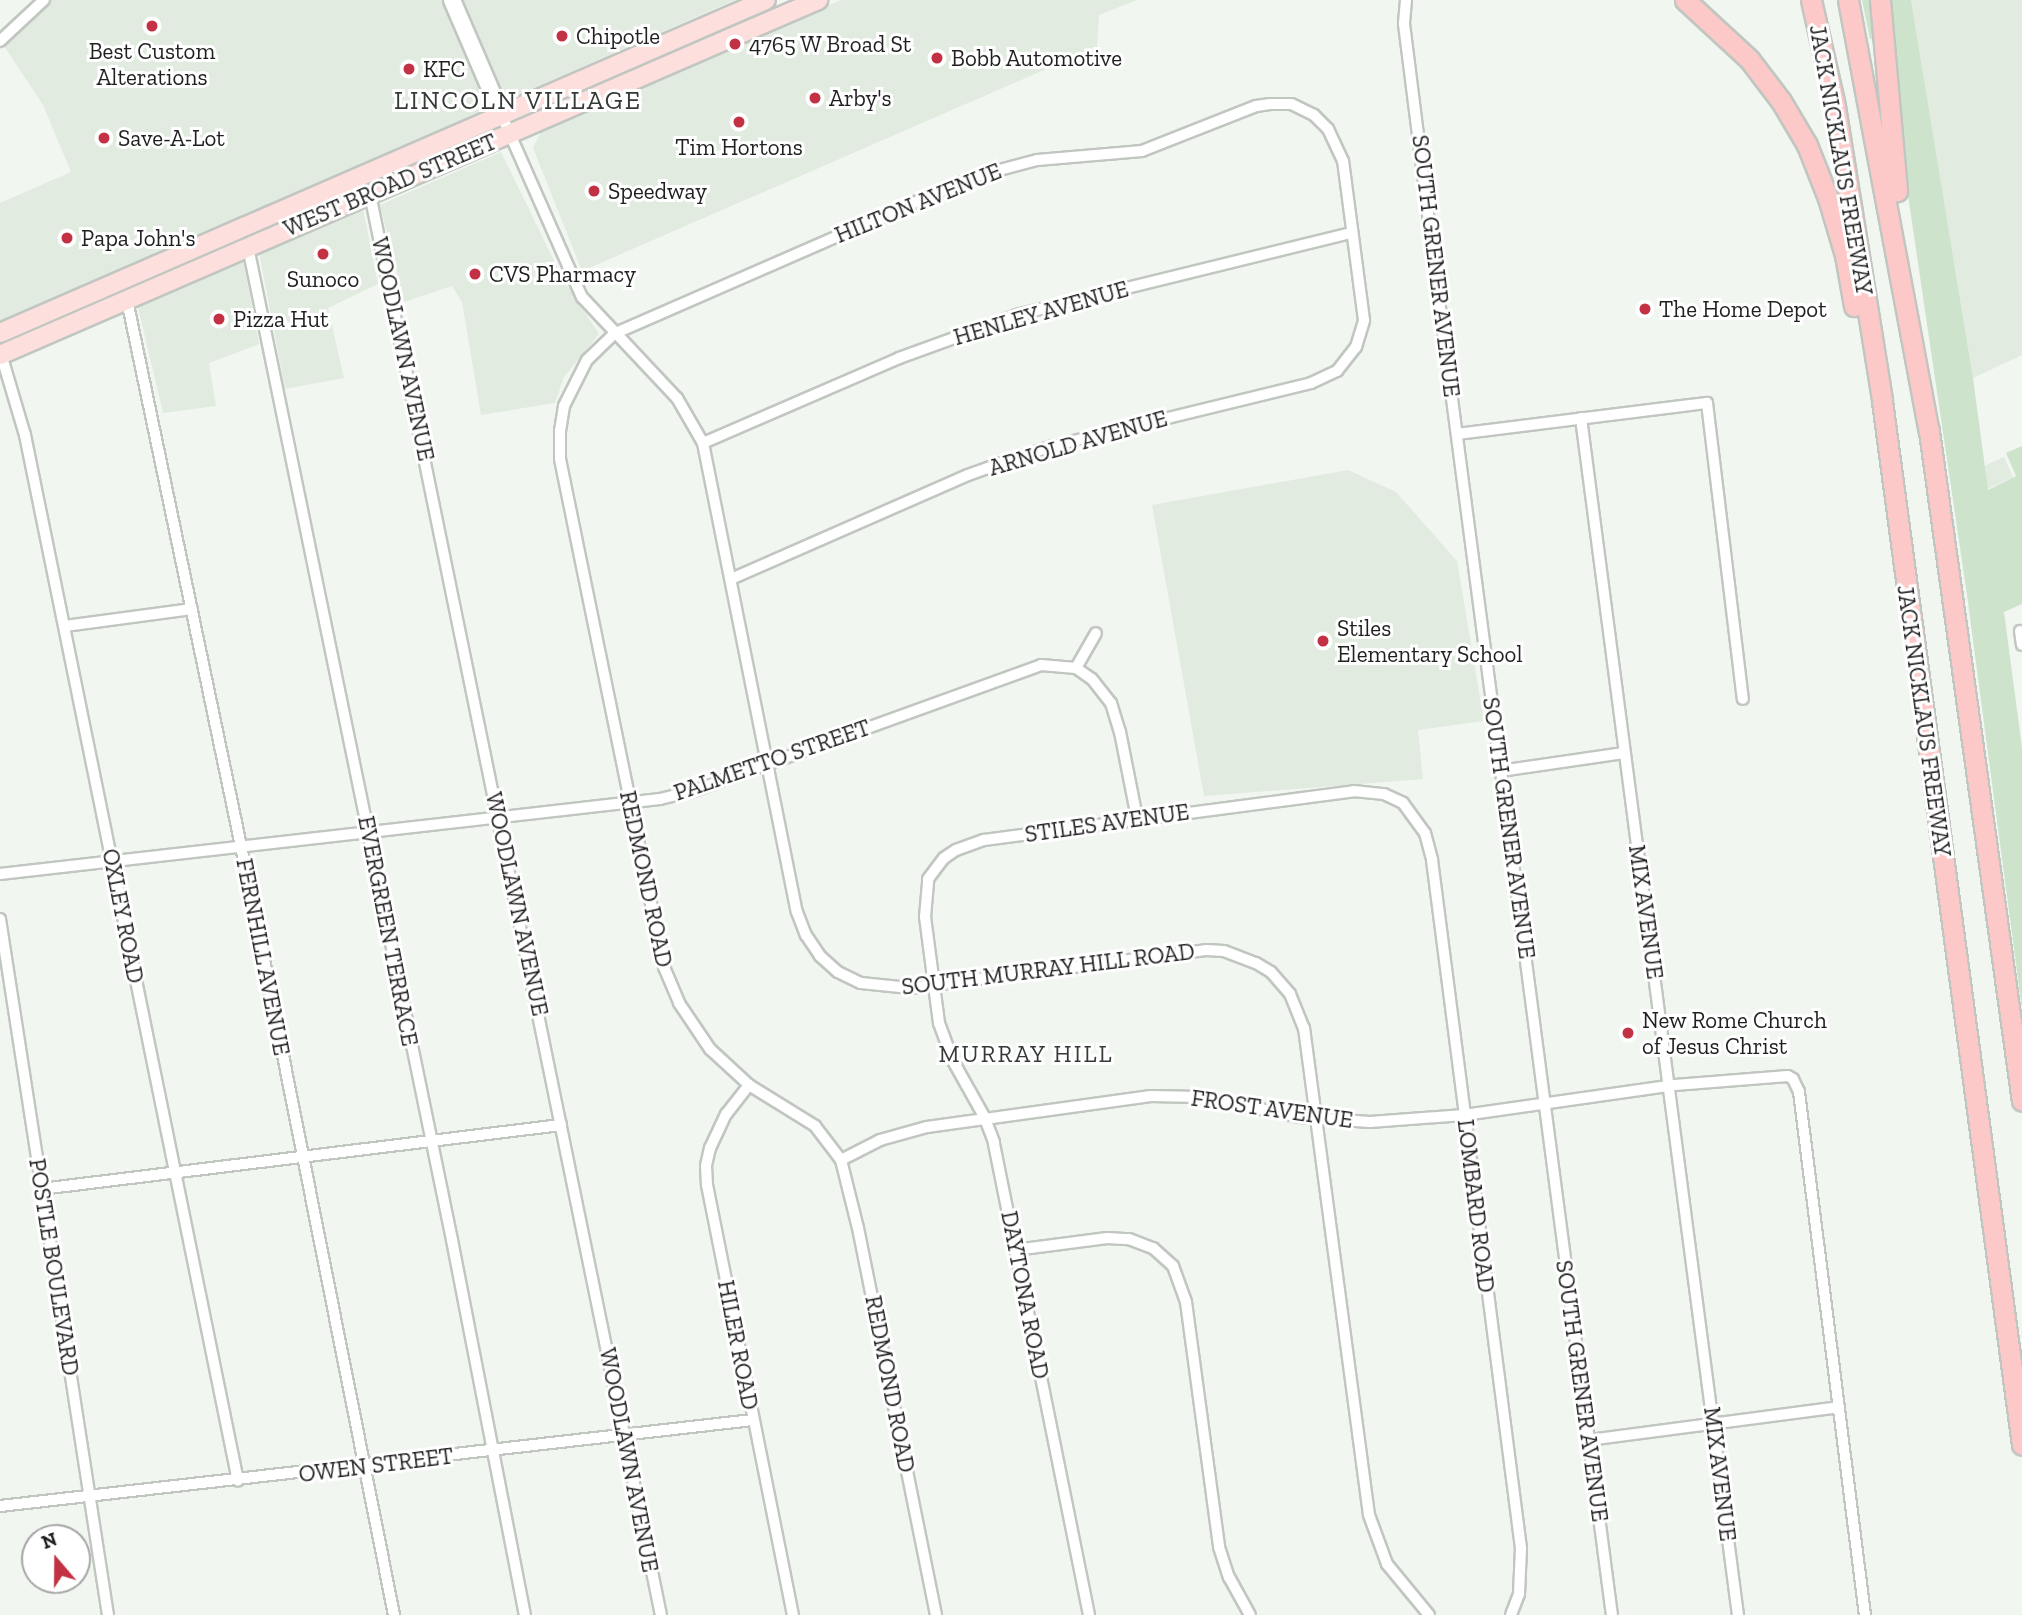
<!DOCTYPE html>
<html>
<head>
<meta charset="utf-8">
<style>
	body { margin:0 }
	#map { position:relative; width:2022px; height:1615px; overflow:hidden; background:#f2f6f1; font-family:"Zilla Slab",serif }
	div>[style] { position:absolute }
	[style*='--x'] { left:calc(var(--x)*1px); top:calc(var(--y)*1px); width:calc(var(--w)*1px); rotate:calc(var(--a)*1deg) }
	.built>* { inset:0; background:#e1ebe0 }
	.green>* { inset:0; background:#cde3cb }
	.roads { filter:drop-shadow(2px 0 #c1c6c1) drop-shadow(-2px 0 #c1c6c1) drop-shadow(0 2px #c1c6c1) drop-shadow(0 -2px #c1c6c1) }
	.street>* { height:10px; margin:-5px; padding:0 5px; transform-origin:5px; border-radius:5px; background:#fff }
	.secondary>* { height:16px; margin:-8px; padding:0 8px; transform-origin:8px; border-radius:8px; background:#fff }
	.primary>* { height:18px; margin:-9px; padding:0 9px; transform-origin:9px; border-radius:9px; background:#fddfde }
	.highway>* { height:19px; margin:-9.5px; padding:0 9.5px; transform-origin:9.5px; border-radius:9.5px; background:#fcc9c8 }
	.dots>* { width:19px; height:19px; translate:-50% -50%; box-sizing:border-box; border:4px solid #fff; border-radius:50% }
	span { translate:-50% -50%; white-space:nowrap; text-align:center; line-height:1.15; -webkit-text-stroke:6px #fff; paint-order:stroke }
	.poi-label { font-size:23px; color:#1f201f }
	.left { translate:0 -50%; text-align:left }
	.street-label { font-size:23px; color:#1f201f }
	.neighbourhood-label { font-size:24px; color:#363a36; letter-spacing:2px }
	.quarter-label { font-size:26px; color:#363a36; letter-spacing:2px }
	.north { position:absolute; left:21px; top:1524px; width:70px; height:70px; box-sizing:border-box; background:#fff; border:2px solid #a5a6a5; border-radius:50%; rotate:340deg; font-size:19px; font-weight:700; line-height:28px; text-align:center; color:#1f201f }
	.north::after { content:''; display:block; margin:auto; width:24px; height:32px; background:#c23244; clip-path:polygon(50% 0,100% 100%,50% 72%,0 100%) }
</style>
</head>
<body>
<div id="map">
	<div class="built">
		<i style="clip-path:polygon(44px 0,735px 0,538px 86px,362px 168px,0 325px,0 203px,71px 172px,43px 105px,0 40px)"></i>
		<i style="clip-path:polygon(841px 0,1137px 0,1099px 15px,1097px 47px,582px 271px,533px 148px,542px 129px)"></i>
		<i style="clip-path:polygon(1911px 0,2022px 0,2022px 355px,1973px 378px)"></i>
		<i style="clip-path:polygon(501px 152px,563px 279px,599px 334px,564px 377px,555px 403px,481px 415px,462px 302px,452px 286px,404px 302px,380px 205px)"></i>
		<i style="clip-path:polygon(363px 209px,378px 284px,328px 308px,344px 378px,285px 389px,259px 252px)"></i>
		<i style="clip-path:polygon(243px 259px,259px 344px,209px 363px,216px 406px,163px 413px,137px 303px)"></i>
		<i style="clip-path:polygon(2004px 457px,2013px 477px,1987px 489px,1984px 466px)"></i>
		<i style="clip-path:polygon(1348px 470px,1396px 492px,1457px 561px,1484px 721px,1418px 730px,1423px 779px,1204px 796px,1152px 505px)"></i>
	</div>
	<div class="green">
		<i style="clip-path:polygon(1862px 0,1870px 0,1874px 38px,1870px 39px)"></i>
		<i style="clip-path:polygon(1884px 0,1911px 0,1973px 378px,1988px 490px,2016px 476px,2006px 453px,2022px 446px,2022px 604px,2004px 612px,2022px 748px,2022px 1009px,1967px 595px,1892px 87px)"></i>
	</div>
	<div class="roads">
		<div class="street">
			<i style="--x:1406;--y:0;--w:24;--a:95"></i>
			<i style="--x:1404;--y:24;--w:217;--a:82.8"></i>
			<i style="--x:1431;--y:239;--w:1388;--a:82.51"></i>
			<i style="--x:0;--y:41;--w:60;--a:-43"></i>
			<i style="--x:502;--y:116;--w:198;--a:66.2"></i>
			<i style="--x:582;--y:297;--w:139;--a:46.8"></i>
			<i style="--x:677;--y:398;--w:52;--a:60"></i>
			<i style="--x:703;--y:443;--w:478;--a:78.7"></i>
			<i style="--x:797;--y:912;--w:25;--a:69"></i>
			<i style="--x:806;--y:935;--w:25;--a:56"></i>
			<i style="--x:820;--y:956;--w:24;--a:42"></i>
			<i style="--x:838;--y:972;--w:25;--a:26"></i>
			<i style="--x:861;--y:983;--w:49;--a:5.8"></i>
			<i style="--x:910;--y:988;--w:298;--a:-7.3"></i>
			<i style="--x:1206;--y:950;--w:18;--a:3"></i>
			<i style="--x:1224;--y:951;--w:34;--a:21"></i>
			<i style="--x:1256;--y:963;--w:17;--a:31"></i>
			<i style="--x:1271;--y:972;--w:29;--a:49"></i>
			<i style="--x:1290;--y:994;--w:37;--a:68"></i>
			<i style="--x:1304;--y:1028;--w:491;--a:82.4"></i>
			<i style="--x:1369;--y:1515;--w:52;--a:69.8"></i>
			<i style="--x:1387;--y:1564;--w:66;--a:50.5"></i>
			<i style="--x:370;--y:194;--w:1450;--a:78.43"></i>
			<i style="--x:248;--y:247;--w:1014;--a:78.39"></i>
			<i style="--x:452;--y:1240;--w:382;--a:79"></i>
			<i style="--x:127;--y:300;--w:612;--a:78.21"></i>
			<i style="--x:252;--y:899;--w:730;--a:78.78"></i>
			<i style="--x:1;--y:354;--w:84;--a:73.5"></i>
			<i style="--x:25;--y:435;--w:1067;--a:78.49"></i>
			<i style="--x:1581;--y:418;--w:1207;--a:82.53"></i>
			<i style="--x:1457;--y:434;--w:252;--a:-7.1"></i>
			<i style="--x:1707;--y:403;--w:298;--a:83.1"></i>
			<i style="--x:703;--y:443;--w:214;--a:-23.4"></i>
			<i style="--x:899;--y:358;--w:126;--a:-20"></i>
			<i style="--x:1017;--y:315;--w:345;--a:-13.8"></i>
			<i style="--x:731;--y:579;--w:259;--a:-23.7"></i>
			<i style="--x:968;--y:475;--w:45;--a:-19.7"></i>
			<i style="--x:1010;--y:460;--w:45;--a:-18"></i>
			<i style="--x:1053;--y:446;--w:266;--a:-13.7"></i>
			<i style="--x:1311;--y:383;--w:29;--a:-25"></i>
			<i style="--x:1337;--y:371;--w:31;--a:-52"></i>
			<i style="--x:1356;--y:347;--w:28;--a:-73"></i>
			<i style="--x:1364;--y:320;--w:160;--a:-97.5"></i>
			<i style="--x:1343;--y:161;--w:35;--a:-115"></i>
			<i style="--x:1328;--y:129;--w:20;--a:-135"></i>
			<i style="--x:1314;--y:115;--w:25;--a:-154"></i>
			<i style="--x:1291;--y:104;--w:21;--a:180"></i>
			<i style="--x:1270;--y:104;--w:14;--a:172"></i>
			<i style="--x:1256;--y:106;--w:123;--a:158.5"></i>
			<i style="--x:1142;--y:151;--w:105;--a:175.1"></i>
			<i style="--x:1037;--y:160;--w:66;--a:165.1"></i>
			<i style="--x:973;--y:177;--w:392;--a:156.4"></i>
			<i style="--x:614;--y:334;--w:37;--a:136"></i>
			<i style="--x:587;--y:360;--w:51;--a:116.6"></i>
			<i style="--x:564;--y:406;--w:24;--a:99"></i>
			<i style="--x:560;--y:430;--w:29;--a:90"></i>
			<i style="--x:560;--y:459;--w:519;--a:78.43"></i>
			<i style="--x:664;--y:967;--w:39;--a:67"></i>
			<i style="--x:679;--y:1003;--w:55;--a:56"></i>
			<i style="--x:710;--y:1049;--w:53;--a:42.7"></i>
			<i style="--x:749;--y:1085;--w:78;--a:31.8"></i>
			<i style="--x:815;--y:1126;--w:43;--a:52.6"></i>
			<i style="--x:841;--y:1160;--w:70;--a:76"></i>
			<i style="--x:858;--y:1228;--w:395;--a:78.6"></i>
			<i style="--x:65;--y:626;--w:128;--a:-7.6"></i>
			<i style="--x:2020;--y:631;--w:14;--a:82"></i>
			<i style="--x:1076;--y:668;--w:40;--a:-60.3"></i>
			<i style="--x:1500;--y:771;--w:125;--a:-8.3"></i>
			<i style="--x:0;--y:874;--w:664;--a:-6.48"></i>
			<i style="--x:660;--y:799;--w:37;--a:-14"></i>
			<i style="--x:696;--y:790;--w:367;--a:-19.9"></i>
			<i style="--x:1041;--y:665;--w:35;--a:5"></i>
			<i style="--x:1076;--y:668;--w:19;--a:35"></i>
			<i style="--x:1092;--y:679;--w:31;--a:52"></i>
			<i style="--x:1111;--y:703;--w:30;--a:73"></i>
			<i style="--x:1120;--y:732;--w:88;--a:78.8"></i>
			<i style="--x:0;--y:919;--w:704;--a:81.18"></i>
			<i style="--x:749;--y:1085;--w:37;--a:128"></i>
			<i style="--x:726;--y:1114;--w:38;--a:115"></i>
			<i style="--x:710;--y:1148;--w:18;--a:103"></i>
			<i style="--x:706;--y:1166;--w:19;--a:87"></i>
			<i style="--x:707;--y:1185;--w:439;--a:78.7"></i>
			<i style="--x:841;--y:1160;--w:44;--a:-27.1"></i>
			<i style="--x:880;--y:1140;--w:49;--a:-15.5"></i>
			<i style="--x:927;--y:1127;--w:226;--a:-7.9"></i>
			<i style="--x:1151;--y:1096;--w:49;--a:1.2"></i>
			<i style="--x:1200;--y:1097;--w:102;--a:11.3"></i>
			<i style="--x:1300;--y:1117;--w:70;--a:4.1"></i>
			<i style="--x:1370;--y:1122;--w:94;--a:-4.3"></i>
			<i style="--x:1464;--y:1115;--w:213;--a:-8.1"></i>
			<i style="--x:1675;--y:1085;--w:113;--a:-4.6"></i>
			<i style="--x:1788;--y:1076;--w:6;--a:31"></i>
			<i style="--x:1793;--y:1079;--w:14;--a:65"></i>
			<i style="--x:1799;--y:1092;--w:527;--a:82.81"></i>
			<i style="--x:41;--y:1189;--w:524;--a:-7.02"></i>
			<i style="--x:1015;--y:1250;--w:93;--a:-7.4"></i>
			<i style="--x:1107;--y:1238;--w:22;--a:3"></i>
			<i style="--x:1129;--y:1239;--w:26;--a:21"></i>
			<i style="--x:1153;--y:1248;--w:27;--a:42"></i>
			<i style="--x:1173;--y:1266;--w:38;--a:70"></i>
			<i style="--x:1186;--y:1302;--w:247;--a:82.3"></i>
			<i style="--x:1219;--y:1547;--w:32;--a:72"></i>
			<i style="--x:1229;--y:1577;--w:43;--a:61.1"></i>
			<i style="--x:1589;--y:1440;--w:252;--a:-7.5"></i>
			<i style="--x:0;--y:1506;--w:757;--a:-6.52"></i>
			<i style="--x:1089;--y:1615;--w:482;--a:-101.4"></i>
			<i style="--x:994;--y:1142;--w:26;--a:-111"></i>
			<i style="--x:985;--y:1118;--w:65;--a:-119.3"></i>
			<i style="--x:953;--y:1061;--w:40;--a:-110.2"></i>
			<i style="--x:939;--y:1023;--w:107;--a:-97.5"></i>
			<i style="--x:925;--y:917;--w:38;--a:-85"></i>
			<i style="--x:928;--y:879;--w:26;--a:-53"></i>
			<i style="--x:944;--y:858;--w:14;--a:-34"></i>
			<i style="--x:956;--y:850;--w:30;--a:-20"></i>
			<i style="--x:984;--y:840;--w:373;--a:-7.5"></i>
			<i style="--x:1354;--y:791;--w:30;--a:6"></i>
			<i style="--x:1384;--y:794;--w:21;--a:25"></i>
			<i style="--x:1403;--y:803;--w:37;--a:54"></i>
			<i style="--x:1425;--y:833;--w:28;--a:75"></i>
			<i style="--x:1432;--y:860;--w:694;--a:82.63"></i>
			<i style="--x:1521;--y:1548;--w:46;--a:92.5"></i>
			<i style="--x:1519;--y:1594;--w:22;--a:111"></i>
		</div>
		<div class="secondary">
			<i style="--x:452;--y:0;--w:126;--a:66.7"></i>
		</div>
		<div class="primary">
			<i style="--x:0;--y:333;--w:835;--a:-23.5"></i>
			<i style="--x:0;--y:355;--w:892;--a:-23.46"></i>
		</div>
		<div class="highway">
			<i style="--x:1685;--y:0;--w:87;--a:42.7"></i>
			<i style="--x:1749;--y:59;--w:53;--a:52.7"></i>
			<i style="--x:1781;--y:101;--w:51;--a:59.4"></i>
			<i style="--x:1807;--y:145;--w:57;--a:68.4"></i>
			<i style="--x:1828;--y:198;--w:59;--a:73.4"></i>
			<i style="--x:1845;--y:255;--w:52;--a:80"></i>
			<i style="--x:1811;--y:0;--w:109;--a:77.2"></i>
			<i style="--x:1835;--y:106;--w:299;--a:80.9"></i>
			<i style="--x:1882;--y:401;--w:1053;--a:82.36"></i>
			<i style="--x:1848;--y:0;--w:439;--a:79.4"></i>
			<i style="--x:1929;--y:431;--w:676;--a:82.1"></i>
			<i style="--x:1880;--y:0;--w:192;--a:84.9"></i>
		</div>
	</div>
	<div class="dots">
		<i style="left:152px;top:26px;background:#c23244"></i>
		<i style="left:562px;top:36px;background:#c23244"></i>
		<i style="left:735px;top:44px;background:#c23244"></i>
		<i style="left:937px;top:58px;background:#c23244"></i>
		<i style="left:409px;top:69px;background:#c23244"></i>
		<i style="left:815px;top:98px;background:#c23244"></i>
		<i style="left:739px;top:122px;background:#c23244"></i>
		<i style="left:104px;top:138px;background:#c23244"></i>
		<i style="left:594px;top:191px;background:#c23244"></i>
		<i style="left:67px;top:238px;background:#c23244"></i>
		<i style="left:323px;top:254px;background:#c23244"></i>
		<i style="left:475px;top:274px;background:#c23244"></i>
		<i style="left:1645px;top:309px;background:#c23244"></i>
		<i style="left:219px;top:319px;background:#c23244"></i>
		<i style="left:1323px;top:641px;background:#c23244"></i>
		<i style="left:1628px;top:1033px;background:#c23244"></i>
	</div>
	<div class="poi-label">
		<span class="left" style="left:576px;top:36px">Chipotle</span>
		<span class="left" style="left:749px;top:44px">4765 W Broad St</span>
		<span style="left:152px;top:64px">Best Custom<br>Alterations</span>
		<span class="left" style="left:951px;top:58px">Bobb Automotive</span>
		<span class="left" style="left:423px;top:69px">KFC</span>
		<span class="left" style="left:829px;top:98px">Arby's</span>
		<span class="left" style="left:118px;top:138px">Save-A-Lot</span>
		<span style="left:739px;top:147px">Tim Hortons</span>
		<span class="left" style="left:608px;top:191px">Speedway</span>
		<span class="left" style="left:81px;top:238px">Papa John's</span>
		<span class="left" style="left:489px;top:274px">CVS Pharmacy</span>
		<span style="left:323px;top:279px">Sunoco</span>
		<span class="left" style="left:1659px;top:309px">The Home Depot</span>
		<span class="left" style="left:233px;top:319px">Pizza Hut</span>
		<span class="left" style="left:1337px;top:641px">Stiles<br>Elementary School</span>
		<span class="left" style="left:1642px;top:1033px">New Rome Church<br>of Jesus Christ</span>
	</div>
	<div class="street-label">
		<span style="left:1841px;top:160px;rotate:80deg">JACK NICKLAUS FREEWAY</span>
		<span style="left:390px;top:185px;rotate:-23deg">WEST BROAD STREET</span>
		<span style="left:918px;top:203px;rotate:-22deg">HILTON AVENUE</span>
		<span style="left:1436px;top:266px;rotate:83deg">SOUTH GRENER AVENUE</span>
		<span style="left:1041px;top:313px;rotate:-16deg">HENLEY AVENUE</span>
		<span style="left:403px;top:349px;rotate:78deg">WOODLAWN AVENUE</span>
		<span style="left:1078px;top:443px;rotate:-16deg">ARNOLD AVENUE</span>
		<span style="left:1924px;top:721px;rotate:82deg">JACK NICKLAUS FREEWAY</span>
		<span style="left:772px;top:760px;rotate:-19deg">PALMETTO STREET</span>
		<span style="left:1107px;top:823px;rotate:-8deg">STILES AVENUE</span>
		<span style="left:1509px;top:828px;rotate:82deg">SOUTH GRENER AVENUE</span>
		<span style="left:646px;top:879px;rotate:78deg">REDMOND ROAD</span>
		<span style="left:517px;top:904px;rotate:78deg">WOODLAWN AVENUE</span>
		<span style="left:1646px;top:912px;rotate:82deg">MIX AVENUE</span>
		<span style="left:123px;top:916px;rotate:79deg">OXLEY ROAD</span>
		<span style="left:388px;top:931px;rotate:79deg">EVERGREEN TERRACE</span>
		<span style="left:263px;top:957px;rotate:79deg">FERNHILL AVENUE</span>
		<span style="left:1048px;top:969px;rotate:-7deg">SOUTH MURRAY HILL ROAD</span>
		<span style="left:1272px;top:1109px;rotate:8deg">FROST AVENUE</span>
		<span style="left:1476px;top:1206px;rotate:83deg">LOMBARD ROAD</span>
		<span style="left:54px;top:1267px;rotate:81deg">POSTLE BOULEVARD</span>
		<span style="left:1025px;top:1295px;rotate:79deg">DAYTONA ROAD</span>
		<span style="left:738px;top:1345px;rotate:79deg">HILER ROAD</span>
		<span style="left:890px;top:1384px;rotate:79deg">REDMOND ROAD</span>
		<span style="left:1582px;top:1391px;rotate:82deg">SOUTH GRENER AVENUE</span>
		<span style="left:629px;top:1460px;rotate:79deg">WOODLAWN AVENUE</span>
		<span style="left:376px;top:1465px;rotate:-7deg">OWEN STREET</span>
		<span style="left:1720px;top:1474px;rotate:83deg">MIX AVENUE</span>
	</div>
	<div class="neighbourhood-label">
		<span style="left:1026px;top:1054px">MURRAY HILL</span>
	</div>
	<div class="quarter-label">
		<span style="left:518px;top:101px">LINCOLN VILLAGE</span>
	</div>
	<div class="north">N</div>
</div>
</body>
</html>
